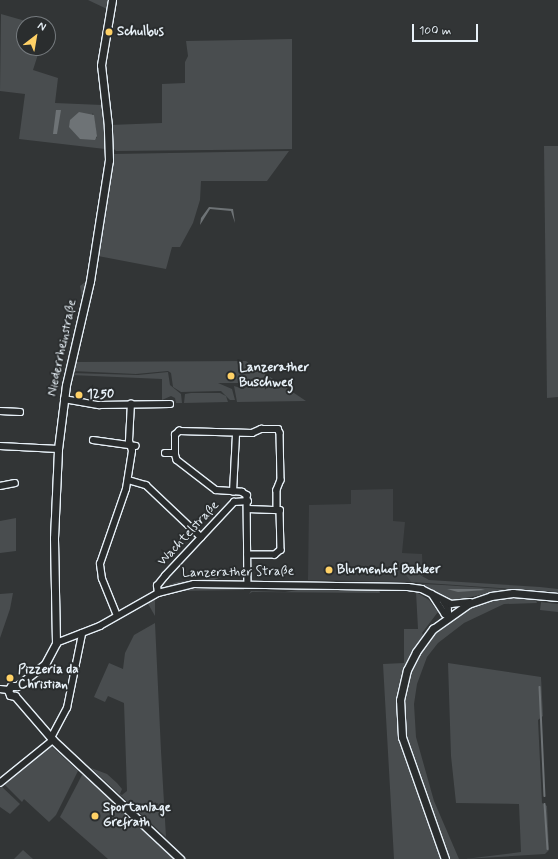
<!DOCTYPE html>
<html>
<head>
<meta charset="utf-8">
<style>
	body { margin:0 }
	#map { position:relative; width:558px; height:859px; overflow:hidden; background:#323536; font-family:Mynerve,sans-serif }
	div>[style] { position:absolute }
	[style*='--x'] { left:calc(var(--x)*1px); top:calc(var(--y)*1px); width:calc(var(--w)*1px); rotate:calc(var(--a)*1deg) }
	.built>* { inset:0; background:#3f4244 }
	.green>* { inset:0; background:#494d4f }
	.water>* { inset:0; background:#6e7376 }
	.stream>* { height:1.5px; margin:-0.75px; padding:0 0.75px; transform-origin:0.75px; border-radius:0.75px; background:#6e7376 }
	.roads { filter:drop-shadow(1px 0 #e8f1f8) drop-shadow(-1px 0 #e8f1f8) drop-shadow(0 1px #e8f1f8) drop-shadow(0 -1px #e8f1f8) }
	.minor>* { height:5.5px; margin:-2.75px; padding:0 2.75px; transform-origin:2.75px; border-radius:2.75px; background:#2a2d2e }
	.major>* { height:7px; margin:-3.5px; padding:0 3.5px; transform-origin:3.5px; border-radius:3.5px; background:#2a2d2e }
	.dots>* { width:11px; height:11px; translate:-50% -50%; box-sizing:border-box; border:2px solid #2a2d2e; border-radius:50% }
	span { translate:-50% -50%; white-space:nowrap; text-align:center; line-height:1.15; -webkit-text-stroke:4px #2a2d2e; paint-order:stroke }
	.poi-label { font-size:13px; color:#e8f1f8; font-weight:700 }
	.left { translate:0 -50%; text-align:left }
	.street-label { font-size:13px; color:#e8f1f8 }
	.north { position:absolute; left:16px; top:16px; width:40px; height:40px; box-sizing:border-box; background:#2a2d2e; border:1px solid #767b7f; border-radius:50%; rotate:31deg; font-size:11px; font-weight:700; line-height:16px; text-align:center; color:#e8f1f8 }
	.north::after { content:''; display:block; margin:auto; width:14px; height:18px; background:#ffd166; clip-path:polygon(50% 0,100% 100%,50% 72%,0 100%) }
	.scale { position:absolute; left:412px; top:24px; width:66px; height:18px; box-sizing:border-box; border:2px solid #e8f1f8; border-top:0; padding-left:5px; font-size:12px; line-height:14px; white-space:nowrap; color:#e8f1f8; -webkit-text-stroke:3px #2a2d2e; paint-order:stroke }
</style>
</head>
<body>
<div id="map">
	<div class="built">
		<i style="clip-path:polygon(393px 489px,393px 521px,405px 522px,402px 553px,422px 554px,423px 576px,407px 575px,411px 582px,308px 580px,309px 505px,351px 504px,351px 490px)"></i>
	</div>
	<div class="green">
		<i style="clip-path:polygon(88px 0,108px 0,107px 9px)"></i>
		<i style="clip-path:polygon(evenodd,1px 14px,36px 24px,24px 24px,24px 48px,40px 48px,33px 70px,58px 78px,55px 103px,102px 105px,106px 128px,105px 149px,19px 139px,25px 94px,0 91px,1px 14px,93px 113px,97px 138px,80px 139px,93px 113px)"></i>
		<i style="clip-path:polygon(292px 39px,292px 149px,116px 151px,113px 148px,110px 125px,162px 123px,162px 84px,185px 83px,185px 62px,188px 56px,186px 41px)"></i>
		<i style="clip-path:polygon(544px 146px,558px 146px,558px 397px,547px 398px)"></i>
		<i style="clip-path:polygon(289px 151px,267px 181px,201px 181px,200px 200px,193px 223px,180px 247px,172px 247px,166px 269px,98px 256px,113px 154px)"></i>
		<i style="clip-path:polygon(97px 259px,76px 362px,246px 361px,306px 401px,237px 402px,234px 386px,244px 389px,246px 383px,218px 383px,232px 389px,235px 400px,230px 400px,221px 391px,181px 392px,173px 387px,171px 373px,168px 371px,136px 374px,72px 371px)"></i>
		<i style="clip-path:polygon(84px 283px,87px 283px,68px 369px,65px 369px,82px 298px,80px 286px)"></i>
		<i style="clip-path:polygon(168px 372px,170px 385px,181px 394px,182px 403px,176px 403px,175px 398px,171px 396px,162px 400px,162px 379px,71px 375px,71px 373px,138px 375px)"></i>
		<i style="clip-path:polygon(191px 393px,220px 393px,226px 396px,228px 402px,184px 403px,185px 394px)"></i>
		<i style="clip-path:polygon(16px 518px,16px 551px,0 553px,0 521px)"></i>
		<i style="clip-path:polygon(406px 575px,420px 575px,429px 580px,540px 587px,558px 589px,558px 592px,411px 582px)"></i>
		<i style="clip-path:polygon(221px 577px,212px 581px,183px 583px,161px 588px,177px 582px)"></i>
		<i style="clip-path:polygon(422px 584px,443px 585px,518px 590px,494px 592px,452px 601px)"></i>
		<i style="clip-path:polygon(213px 586px,244px 588px,244px 590px,175px 591px,184px 587px)"></i>
		<i style="clip-path:polygon(304px 589px,379px 590px,380px 593px,252px 592px,249px 594px,251px 591px,285px 592px)"></i>
		<i style="clip-path:polygon(416px 592px,429px 600px,438px 612px,422px 633px,423px 635px,411px 653px,402px 674px,398px 694px,398px 728px,441px 859px,394px 859px,383px 664px,404px 663px,404px 629px,418px 629px)"></i>
		<i style="clip-path:polygon(13px 593px,10px 609px,0 638px,0 594px)"></i>
		<i style="clip-path:polygon(513px 597px,535px 598px,537px 603px,504px 604px,464px 623px,438px 643px,427px 657px,417px 684px,414px 704px,416px 737px,434px 801px,459px 859px,450px 859px,405px 739px,402px 705px,408px 675px,428px 642px,447px 623px,482px 602px)"></i>
		<i style="clip-path:polygon(155px 598px,155px 616px,147px 602px)"></i>
		<i style="clip-path:polygon(541px 602px,558px 604px,558px 612px,540px 610px)"></i>
		<i style="clip-path:polygon(155px 623px,161px 751px,166px 837px,91px 768px,107px 774px,117px 783px,122px 789px,120px 794px,122px 795px,127px 791px,124px 703px,108px 696px,105px 702px,94px 697px,109px 663px,123px 669px,125px 653px,134px 635px)"></i>
		<i style="clip-path:polygon(448px 663px,541px 677px,543px 716px,538px 720px,542px 803px,547px 806px,549px 850px,545px 854px,465px 859px,521px 852px,519px 804px,456px 803px,451px 756px)"></i>
		<i style="clip-path:polygon(50px 745px,78px 771px,56px 815px,49px 822px,24px 799px,22px 802px,2px 782px)"></i>
		<i style="clip-path:polygon(86px 774px,177px 859px,108px 859px,60px 817px,82px 775px)"></i>
		<i style="clip-path:polygon(0 785px,20px 804px,10px 814px,0 807px)"></i>
		<i style="clip-path:polygon(132px 807px,187px 859px,184px 859px)"></i>
		<i style="clip-path:polygon(23px 850px,33px 859px,14px 859px)"></i>
	</div>
	<div class="water">
		<i style="clip-path:polygon(56px 110px,61px 110px,57px 134px,53px 134px)"></i>
		<i style="clip-path:polygon(79px 112px,94px 115px,97px 136px,95px 140px,80px 139px,69px 127px,70px 120px)"></i>
		<i style="clip-path:polygon(209px 207px,233px 209px,235px 223px,231px 211px,210px 209px,200px 225px,201px 218px)"></i>
		<i style="clip-path:polygon(447px 589px,481px 589px,485px 590px,458px 592px)"></i>
	</div>
	<div class="stream">
		<i style="--x:540;--y:687;--w:109;--a:87.4"></i>
		<i style="--x:545;--y:804;--w:45;--a:86.2"></i>
	</div>
	<div class="roads">
		<div class="minor">
			<i style="--x:64;--y:399;--w:36;--a:10"></i>
			<i style="--x:99;--y:405;--w:71;--a:-0.8"></i>
			<i style="--x:0;--y:411;--w:20;--a:3"></i>
			<i style="--x:93;--y:440;--w:43;--a:7.9"></i>
			<i style="--x:0;--y:446;--w:58;--a:3"></i>
			<i style="--x:165;--y:453;--w:10;--a:0"></i>
			<i style="--x:175;--y:453;--w:7;--a:74"></i>
			<i style="--x:177;--y:460;--w:49;--a:37.6"></i>
			<i style="--x:216;--y:490;--w:26;--a:4"></i>
			<i style="--x:242;--y:492;--w:6;--a:31"></i>
			<i style="--x:247;--y:495;--w:89;--a:89.4"></i>
			<i style="--x:175;--y:453;--w:18;--a:-90"></i>
			<i style="--x:175;--y:435;--w:6;--a:-45"></i>
			<i style="--x:179;--y:431;--w:73;--a:1.6"></i>
			<i style="--x:252;--y:433;--w:10;--a:-24"></i>
			<i style="--x:261;--y:429;--w:17;--a:0"></i>
			<i style="--x:278;--y:429;--w:4;--a:63"></i>
			<i style="--x:280;--y:433;--w:47;--a:88.8"></i>
			<i style="--x:281;--y:480;--w:11;--a:112"></i>
			<i style="--x:277;--y:490;--w:18;--a:90"></i>
			<i style="--x:128;--y:480;--w:19;--a:16"></i>
			<i style="--x:146;--y:485;--w:76;--a:43.4"></i>
			<i style="--x:0;--y:486;--w:15;--a:-11"></i>
			<i style="--x:233;--y:492;--w:58;--a:-87"></i>
			<i style="--x:248;--y:509;--w:32;--a:2"></i>
			<i style="--x:280;--y:510;--w:40;--a:88.6"></i>
			<i style="--x:281;--y:550;--w:8;--a:140"></i>
			<i style="--x:275;--y:555;--w:27;--a:180"></i>
			<i style="--x:158;--y:593;--w:7;--a:-98"></i>
			<i style="--x:157;--y:586;--w:13;--a:-51"></i>
			<i style="--x:165;--y:576;--w:101;--a:-47"></i>
			<i style="--x:234;--y:502;--w:14;--a:-4"></i>
			<i style="--x:432;--y:594;--w:24;--a:57"></i>
			<i style="--x:445;--y:614;--w:4;--a:27"></i>
			<i style="--x:444;--y:602;--w:7;--a:56"></i>
			<i style="--x:448;--y:608;--w:8;--a:83"></i>
			<i style="--x:117;--y:616;--w:40;--a:-112"></i>
			<i style="--x:102;--y:579;--w:15;--a:-98"></i>
			<i style="--x:100;--y:564;--w:79;--a:-70.9"></i>
			<i style="--x:126;--y:489;--w:38;--a:-81"></i>
			<i style="--x:132;--y:451;--w:10;--a:-107"></i>
			<i style="--x:129;--y:441;--w:37;--a:-87"></i>
			<i style="--x:56;--y:643;--w:47;--a:-21.1"></i>
			<i style="--x:100;--y:626;--w:67;--a:-29.6"></i>
			<i style="--x:158;--y:593;--w:37;--a:-14"></i>
			<i style="--x:194;--y:584;--w:214;--a:0.8"></i>
			<i style="--x:408;--y:587;--w:14;--a:8"></i>
			<i style="--x:422;--y:589;--w:33;--a:27"></i>
			<i style="--x:451;--y:604;--w:19;--a:-6"></i>
			<i style="--x:0;--y:689;--w:8;--a:7"></i>
			<i style="--x:51;--y:738;--w:34;--a:-62"></i>
			<i style="--x:67;--y:708;--w:76;--a:-78.5"></i>
			<i style="--x:0;--y:783;--w:68;--a:-39.1"></i>
		</div>
		<div class="major">
			<i style="--x:17;--y:686;--w:36;--a:-38"></i>
			<i style="--x:45;--y:664;--w:24;--a:-62"></i>
			<i style="--x:56;--y:643;--w:105;--a:-91.1"></i>
			<i style="--x:54;--y:538;--w:89;--a:-87.4"></i>
			<i style="--x:58;--y:449;--w:64;--a:-82.9"></i>
			<i style="--x:66;--y:385;--w:107;--a:-77"></i>
			<i style="--x:90;--y:281;--w:122;--a:-81.1"></i>
			<i style="--x:109;--y:160;--w:34;--a:-92"></i>
			<i style="--x:108;--y:126;--w:61;--a:-96.5"></i>
			<i style="--x:101;--y:65;--w:66;--a:-80.4"></i>
			<i style="--x:15;--y:696;--w:58;--a:49.2"></i>
			<i style="--x:53;--y:740;--w:174;--a:43.1"></i>
			<i style="--x:15;--y:696;--w:5;--a:-169"></i>
			<i style="--x:10;--y:695;--w:5;--a:-112"></i>
			<i style="--x:8;--y:690;--w:5;--a:-53"></i>
			<i style="--x:11;--y:686;--w:6;--a:0"></i>
			<i style="--x:445;--y:859;--w:129;--a:-109.4"></i>
			<i style="--x:402;--y:737;--w:37;--a:-93"></i>
			<i style="--x:400;--y:700;--w:31;--a:-77"></i>
			<i style="--x:407;--y:670;--w:20;--a:-63"></i>
			<i style="--x:416;--y:652;--w:29;--a:-54"></i>
			<i style="--x:433;--y:629;--w:43;--a:-35.5"></i>
			<i style="--x:468;--y:604;--w:24;--a:-19"></i>
			<i style="--x:491;--y:596;--w:22;--a:-8"></i>
			<i style="--x:513;--y:593;--w:45;--a:5.1"></i>
		</div>
	</div>
	<div class="dots">
		<i style="left:109px;top:32px;background:#ffd166"></i>
		<i style="left:231px;top:376px;background:#ffd166"></i>
		<i style="left:79px;top:395px;background:#ffd166"></i>
		<i style="left:329px;top:570px;background:#ffd166"></i>
		<i style="left:10px;top:678px;background:#ffd166"></i>
		<i style="left:95px;top:816px;background:#ffd166"></i>
	</div>
	<div class="poi-label">
		<span class="left" style="left:117px;top:32px">Schulbus</span>
		<span class="left" style="left:239px;top:376px">Lanzerather<br>Buschweg</span>
		<span class="left" style="left:87px;top:395px">1250</span>
		<span class="left" style="left:337px;top:570px">Blumenhof Bakker</span>
		<span class="left" style="left:18px;top:678px">Pizzeria da<br>Christian</span>
		<span class="left" style="left:103px;top:816px">Sportanlage<br>Grefrath</span>
	</div>
	<div class="street-label">
		<span style="left:63px;top:348px;rotate:-78deg">Niederrheinstraße</span>
		<span style="left:189px;top:534px;rotate:-47deg">Wachtelstraße</span>
		<span style="left:238px;top:573px;rotate:-1deg">Lanzerather Straße</span>
	</div>
	<div class="north">N</div>
	<div class="scale">100 m</div>
</div>
</body>
</html>
